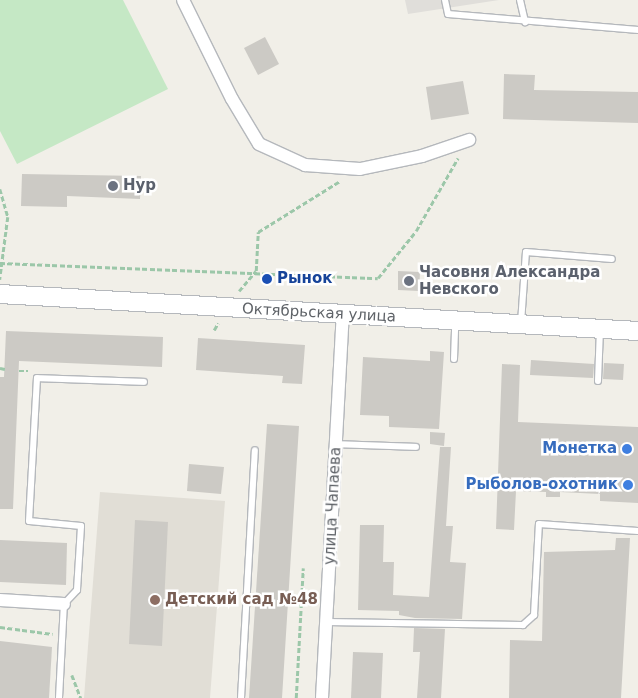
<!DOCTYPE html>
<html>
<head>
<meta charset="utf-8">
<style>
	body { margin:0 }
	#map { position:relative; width:638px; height:698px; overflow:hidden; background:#f1efe8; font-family:"DejaVu Sans",sans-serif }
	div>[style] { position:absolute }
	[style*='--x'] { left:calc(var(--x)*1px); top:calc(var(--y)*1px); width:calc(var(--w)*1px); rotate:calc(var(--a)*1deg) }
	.industrial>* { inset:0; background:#e0deda }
	.education>* { inset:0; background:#e1ded6 }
	.green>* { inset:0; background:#c5e8c5 }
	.building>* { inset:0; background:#cccac5 }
	.path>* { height:2.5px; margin-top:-1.25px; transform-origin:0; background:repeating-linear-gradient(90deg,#9cc7a9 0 5px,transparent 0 7.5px) }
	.roads { filter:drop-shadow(1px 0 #b5b8bc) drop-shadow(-1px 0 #b5b8bc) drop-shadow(0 1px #b5b8bc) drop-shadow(0 -1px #b5b8bc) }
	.service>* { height:6px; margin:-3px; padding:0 3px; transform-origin:3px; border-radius:3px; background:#fff }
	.minor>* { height:12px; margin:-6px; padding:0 6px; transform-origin:6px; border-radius:6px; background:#fff }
	.secondary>* { height:18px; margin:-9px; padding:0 9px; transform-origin:9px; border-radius:9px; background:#fff }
	.dots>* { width:14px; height:14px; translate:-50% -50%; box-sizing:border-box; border:2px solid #fff; border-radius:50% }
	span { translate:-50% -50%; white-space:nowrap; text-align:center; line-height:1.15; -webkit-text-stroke:5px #fff; paint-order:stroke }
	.worship-label { font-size:15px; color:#5b616d; font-weight:700 }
	.left { translate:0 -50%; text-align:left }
	.transit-label { font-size:15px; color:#164399; font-weight:700 }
	.street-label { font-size:15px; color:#5f6368 }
	.shop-label { font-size:15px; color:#366cbe; font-weight:700 }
	.right { translate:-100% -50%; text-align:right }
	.education-label { font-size:15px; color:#785e54; font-weight:700 }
</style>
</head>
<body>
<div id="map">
	<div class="industrial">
		<i style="clip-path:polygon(405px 0,499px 0,408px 14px)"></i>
	</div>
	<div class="education">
		<i style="clip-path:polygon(100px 492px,225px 501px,210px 698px,84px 698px)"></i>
	</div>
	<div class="green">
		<i style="clip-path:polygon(0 0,123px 0,168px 89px,17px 164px,0 131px)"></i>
	</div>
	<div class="building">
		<i style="clip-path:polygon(265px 37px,279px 64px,258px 75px,244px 48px)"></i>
		<i style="clip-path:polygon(504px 74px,535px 75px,534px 90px,638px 92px,638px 123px,503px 119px)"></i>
		<i style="clip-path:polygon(463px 81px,469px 114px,431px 120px,426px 87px)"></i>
		<i style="clip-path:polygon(22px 174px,141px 176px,140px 199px,67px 196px,67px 207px,21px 206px)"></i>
		<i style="clip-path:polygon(398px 271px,420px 272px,419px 291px,398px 290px)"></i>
		<i style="clip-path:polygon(6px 331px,163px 337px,162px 367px,19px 361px,13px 509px,0 509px,0 377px,4px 377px)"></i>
		<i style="clip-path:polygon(198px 338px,305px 345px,302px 384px,282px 383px,283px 376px,196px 370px)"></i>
		<i style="clip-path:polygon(430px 351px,444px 352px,439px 429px,389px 427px,389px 416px,360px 415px,363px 357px,430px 361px)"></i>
		<i style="clip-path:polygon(531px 360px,594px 364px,593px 378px,530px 375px)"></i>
		<i style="clip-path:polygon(604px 363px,624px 364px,623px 380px,603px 379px)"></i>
		<i style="clip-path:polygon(502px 364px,520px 365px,518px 422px,638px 427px,638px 503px,600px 501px,600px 494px,560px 492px,560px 497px,546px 497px,546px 492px,516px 491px,514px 530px,496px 529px)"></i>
		<i style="clip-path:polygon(267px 424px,299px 426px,282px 698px,249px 698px)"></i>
		<i style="clip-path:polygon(430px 432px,445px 433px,444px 446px,430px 444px)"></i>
		<i style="clip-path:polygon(440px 447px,451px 447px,446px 526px,453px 526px,450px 562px,466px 563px,462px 619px,415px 618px,399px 615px,399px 611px,358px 610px,360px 525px,384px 525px,383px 562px,394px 562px,393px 595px,429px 597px)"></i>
		<i style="clip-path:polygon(189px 464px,224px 467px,221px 494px,187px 491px)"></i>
		<i style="clip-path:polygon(135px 520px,168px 522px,162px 646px,129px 644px)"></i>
		<i style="clip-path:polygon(616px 538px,630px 538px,621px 698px,509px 698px,510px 640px,542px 641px,544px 552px,615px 550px)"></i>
		<i style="clip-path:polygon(0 540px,67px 543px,66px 585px,0 582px)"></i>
		<i style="clip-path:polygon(414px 628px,445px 629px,441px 698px,417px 698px,420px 652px,413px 652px)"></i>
		<i style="clip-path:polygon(0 641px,52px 647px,49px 698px,0 698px)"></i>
		<i style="clip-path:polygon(353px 652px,383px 653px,381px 698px,351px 698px)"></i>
	</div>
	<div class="path">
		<i style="--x:0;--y:189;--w:29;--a:74"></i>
		<i style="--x:8;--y:217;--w:63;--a:97.4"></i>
		<i style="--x:0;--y:263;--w:378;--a:2.3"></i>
		<i style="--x:378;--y:278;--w:60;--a:-51"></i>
		<i style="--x:416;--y:231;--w:84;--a:-60.1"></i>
		<i style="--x:239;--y:291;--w:26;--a:-50"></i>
		<i style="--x:256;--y:271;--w:39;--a:-87"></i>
		<i style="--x:258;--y:232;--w:97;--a:-31.9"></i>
		<i style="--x:214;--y:330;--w:8;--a:-60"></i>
		<i style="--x:0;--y:368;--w:5;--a:11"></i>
		<i style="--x:19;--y:371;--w:9;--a:0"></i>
		<i style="--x:0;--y:627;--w:53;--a:7.5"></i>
		<i style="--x:72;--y:675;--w:25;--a:69"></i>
		<i style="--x:296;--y:698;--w:130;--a:-86.9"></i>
	</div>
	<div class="roads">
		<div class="service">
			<i style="--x:445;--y:0;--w:14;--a:78"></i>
			<i style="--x:448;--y:14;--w:191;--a:4.8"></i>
			<i style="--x:520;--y:0;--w:23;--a:77"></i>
			<i style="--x:521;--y:323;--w:71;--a:-86"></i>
			<i style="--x:526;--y:252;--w:86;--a:4.7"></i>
			<i style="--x:454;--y:359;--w:38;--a:-88"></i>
			<i style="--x:598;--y:381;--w:51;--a:-87.8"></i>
			<i style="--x:336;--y:444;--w:80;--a:2.1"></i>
			<i style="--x:326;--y:622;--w:197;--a:0.9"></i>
			<i style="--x:523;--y:625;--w:15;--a:-42"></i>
			<i style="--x:534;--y:615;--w:91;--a:-86.9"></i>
			<i style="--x:539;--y:524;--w:99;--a:4"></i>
			<i style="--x:59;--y:698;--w:94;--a:-87"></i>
			<i style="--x:64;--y:604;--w:19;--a:-47"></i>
			<i style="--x:77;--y:590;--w:64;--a:-86.4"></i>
			<i style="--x:81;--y:526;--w:52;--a:-174.5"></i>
			<i style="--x:29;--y:521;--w:143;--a:-86.8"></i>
			<i style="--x:37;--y:378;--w:107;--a:2.1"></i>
			<i style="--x:241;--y:698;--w:248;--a:-86.8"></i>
		</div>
		<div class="minor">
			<i style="--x:183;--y:0;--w:110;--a:63.7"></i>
			<i style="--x:232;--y:99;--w:52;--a:59"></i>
			<i style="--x:259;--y:144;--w:51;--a:24.5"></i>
			<i style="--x:305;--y:165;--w:55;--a:4.2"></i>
			<i style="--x:360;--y:169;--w:63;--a:-11.8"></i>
			<i style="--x:422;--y:156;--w:50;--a:-18.8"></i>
			<i style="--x:0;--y:600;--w:64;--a:3.6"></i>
			<i style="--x:322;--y:698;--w:385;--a:-86.9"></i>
		</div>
		<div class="secondary">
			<i style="--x:0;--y:294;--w:639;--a:3.32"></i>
		</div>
	</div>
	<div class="dots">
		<i style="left:113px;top:186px;background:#6b7280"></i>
		<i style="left:267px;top:279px;background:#1a4fb4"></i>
		<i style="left:409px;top:281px;background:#6b7280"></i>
		<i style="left:627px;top:449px;background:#3f7fe0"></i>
		<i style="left:628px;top:485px;background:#3f7fe0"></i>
		<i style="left:155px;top:600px;background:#8d6e63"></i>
	</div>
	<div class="worship-label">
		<span class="left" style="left:123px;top:186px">Нур</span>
		<span class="left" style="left:419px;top:281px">Часовня Александра<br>Невского</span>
	</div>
	<div class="transit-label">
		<span class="left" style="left:277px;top:279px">Рынок</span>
	</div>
	<div class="street-label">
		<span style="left:319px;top:313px;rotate:3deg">Октябрьская улица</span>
		<span style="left:333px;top:506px;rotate:-87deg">улица Чапаева</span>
	</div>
	<div class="shop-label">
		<span class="right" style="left:617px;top:449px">Монетка</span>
		<span class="right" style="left:618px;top:485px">Рыболов-охотник</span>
	</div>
	<div class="education-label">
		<span class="left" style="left:165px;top:600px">Детский сад №48</span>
	</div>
</div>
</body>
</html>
